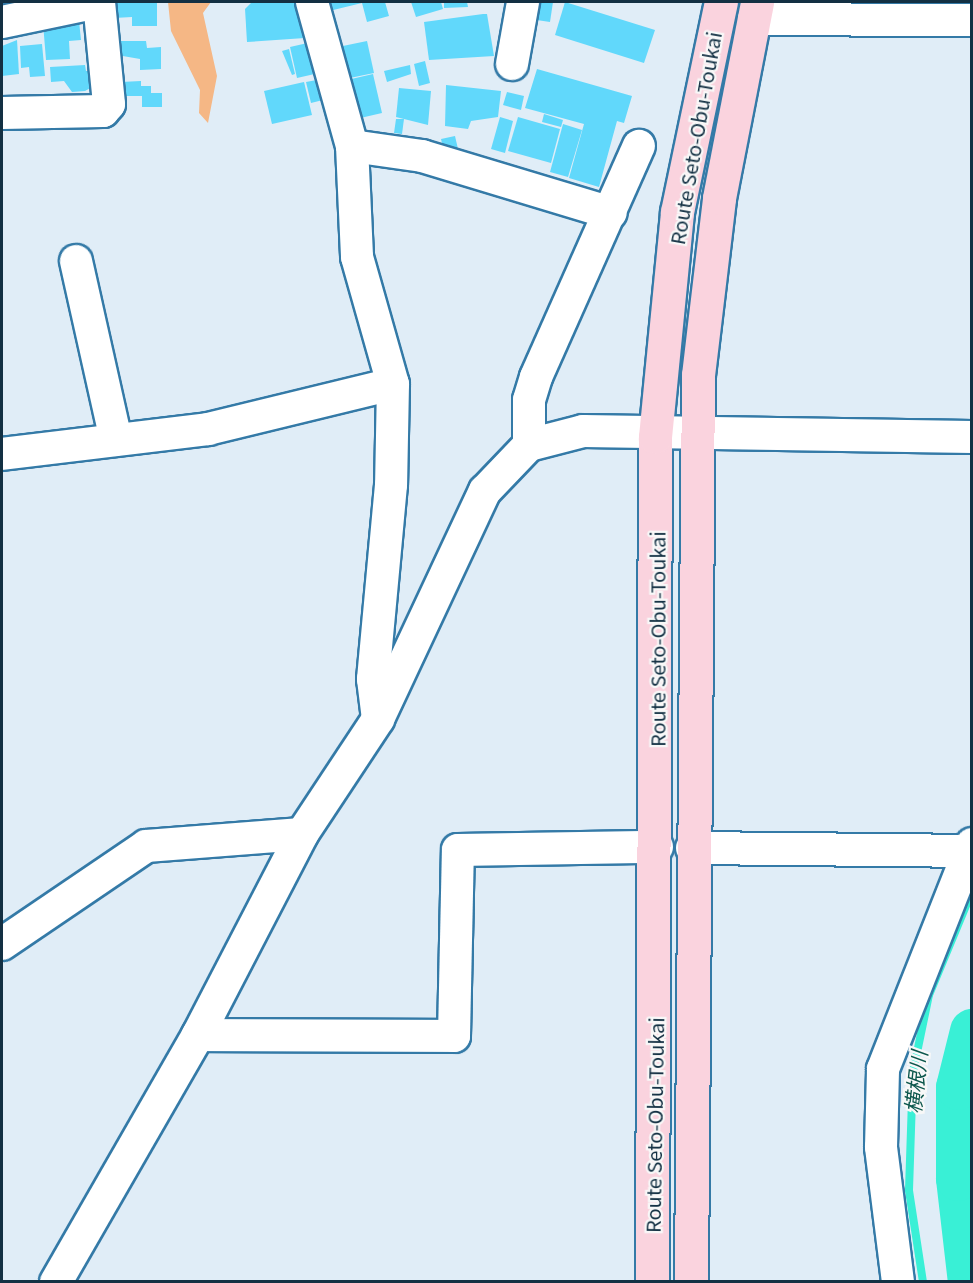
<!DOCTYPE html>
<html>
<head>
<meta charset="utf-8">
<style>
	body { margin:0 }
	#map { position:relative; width:973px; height:1283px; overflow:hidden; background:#e0edf7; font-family:Georgia,"Noto Sans JP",serif }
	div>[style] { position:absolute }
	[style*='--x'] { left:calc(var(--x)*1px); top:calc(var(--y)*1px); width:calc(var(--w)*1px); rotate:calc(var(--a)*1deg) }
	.green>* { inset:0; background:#f5b785 }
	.stream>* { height:8px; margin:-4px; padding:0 4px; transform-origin:4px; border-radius:4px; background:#39f0d6 }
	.river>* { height:45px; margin:-22.5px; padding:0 22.5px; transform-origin:22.5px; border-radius:22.5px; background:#39f0d6 }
	.building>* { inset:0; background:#61d8fb }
	.roads { filter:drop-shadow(2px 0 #347aa7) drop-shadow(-2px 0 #347aa7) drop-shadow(0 2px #347aa7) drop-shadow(0 -2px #347aa7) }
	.minor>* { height:32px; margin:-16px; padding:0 16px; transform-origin:16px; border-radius:16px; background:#fff }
	.major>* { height:33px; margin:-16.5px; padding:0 16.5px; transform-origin:16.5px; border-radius:16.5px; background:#fad3de }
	span { translate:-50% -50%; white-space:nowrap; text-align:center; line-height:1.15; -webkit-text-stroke:4.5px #f8f8f8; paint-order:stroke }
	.street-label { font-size:20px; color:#133043 }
	.water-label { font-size:21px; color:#0d574d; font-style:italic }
	.frame { position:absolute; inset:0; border:3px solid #133043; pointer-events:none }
</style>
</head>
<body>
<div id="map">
	<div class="green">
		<i style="clip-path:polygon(168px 2px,211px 2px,203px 13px,217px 76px,208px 123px,199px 113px,200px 90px,171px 31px)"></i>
	</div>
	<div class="stream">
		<i style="--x:923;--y:1282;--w:93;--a:-98.7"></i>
		<i style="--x:909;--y:1190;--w:118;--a:-88.1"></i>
		<i style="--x:913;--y:1072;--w:79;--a:-78.3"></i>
		<i style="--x:929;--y:995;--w:113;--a:-67.5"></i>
	</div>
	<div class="river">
		<i style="--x:970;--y:1282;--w:105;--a:-96.6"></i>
		<i style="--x:958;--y:1178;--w:91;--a:-90"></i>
		<i style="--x:958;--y:1087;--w:58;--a:-76"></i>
	</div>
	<div class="building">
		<i style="clip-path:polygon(114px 2px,157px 2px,157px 26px,132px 26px,132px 17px,114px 18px)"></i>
		<i style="clip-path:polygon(303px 2px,305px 38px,247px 42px,245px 9px,251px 3px)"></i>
		<i style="clip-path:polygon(323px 2px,385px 2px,389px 16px,367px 22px,362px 3px,325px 12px)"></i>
		<i style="clip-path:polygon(411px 2px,441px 2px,443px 9px,416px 17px)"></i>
		<i style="clip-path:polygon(444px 2px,467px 2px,468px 7px,444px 8px)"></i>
		<i style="clip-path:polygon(533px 2px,553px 2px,550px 22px,530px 19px)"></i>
		<i style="clip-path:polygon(565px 2px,655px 30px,644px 63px,555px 35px)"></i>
		<i style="clip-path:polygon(483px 14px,487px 14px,494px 56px,429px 60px,424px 22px)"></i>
		<i style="clip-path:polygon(79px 21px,81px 40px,69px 41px,70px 59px,46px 60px,43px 23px)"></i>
		<i style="clip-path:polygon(17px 40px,19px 74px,2px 76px,2px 46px)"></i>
		<i style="clip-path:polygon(116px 41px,146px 41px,147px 48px,161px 47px,161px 69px,140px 70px,140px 59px,117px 55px)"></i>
		<i style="clip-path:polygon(367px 41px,374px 73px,345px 79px,338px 47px)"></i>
		<i style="clip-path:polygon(312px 42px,319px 73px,297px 78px,290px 47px)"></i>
		<i style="clip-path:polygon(42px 44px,45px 76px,30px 77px,29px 67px,21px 68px,20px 46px)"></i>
		<i style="clip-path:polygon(289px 49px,295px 74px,292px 75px,282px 51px)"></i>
		<i style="clip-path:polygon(425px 61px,430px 83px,419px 86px,414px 64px)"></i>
		<i style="clip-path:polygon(85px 65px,86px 71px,93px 71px,94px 86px,85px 91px,72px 92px,64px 81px,51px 82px,50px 67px)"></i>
		<i style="clip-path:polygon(410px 65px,411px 74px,387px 82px,384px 71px)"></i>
		<i style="clip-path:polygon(537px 69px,632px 96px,624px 123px,617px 121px,599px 187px,569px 178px,584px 124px,525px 108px)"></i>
		<i style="clip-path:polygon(373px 74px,382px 113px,356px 119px,347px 80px)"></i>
		<i style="clip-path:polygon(322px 79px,327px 99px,311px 103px,306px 82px)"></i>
		<i style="clip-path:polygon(141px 81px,141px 86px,151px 86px,151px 93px,162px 93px,162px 107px,142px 107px,142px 96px,121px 96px,121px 82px)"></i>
		<i style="clip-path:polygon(304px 82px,312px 115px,272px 124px,264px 91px)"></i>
		<i style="clip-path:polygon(446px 85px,501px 91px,498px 117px,471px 121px,468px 129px,445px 126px)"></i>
		<i style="clip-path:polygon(399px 88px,431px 91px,428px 125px,396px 117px)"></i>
		<i style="clip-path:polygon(507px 92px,524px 96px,521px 110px,503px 105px)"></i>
		<i style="clip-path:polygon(544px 114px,563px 120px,561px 127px,542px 122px)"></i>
		<i style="clip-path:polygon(500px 117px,513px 121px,505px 153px,491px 149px)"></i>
		<i style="clip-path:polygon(518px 117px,560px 129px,551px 163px,508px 151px)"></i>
		<i style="clip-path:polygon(396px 119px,404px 119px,402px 134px,394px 133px)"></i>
		<i style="clip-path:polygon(563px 124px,582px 130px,568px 177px,550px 172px)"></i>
		<i style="clip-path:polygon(455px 136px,458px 149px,444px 152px,441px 139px)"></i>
	</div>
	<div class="roads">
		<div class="minor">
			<i style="--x:312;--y:2;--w:149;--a:74.5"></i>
			<i style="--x:352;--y:146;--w:111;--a:87.4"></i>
			<i style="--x:357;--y:257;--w:132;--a:74.2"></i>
			<i style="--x:393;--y:384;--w:101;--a:91.1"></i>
			<i style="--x:391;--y:485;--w:195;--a:95.3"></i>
			<i style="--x:373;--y:679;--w:40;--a:82.9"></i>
			<i style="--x:754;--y:19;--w:218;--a:0.3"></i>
			<i style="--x:2;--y:22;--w:99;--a:-11.7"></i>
			<i style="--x:512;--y:64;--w:63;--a:-79.9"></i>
			<i style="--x:2;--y:113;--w:101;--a:-1.1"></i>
			<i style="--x:103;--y:111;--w:9;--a:-49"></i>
			<i style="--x:109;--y:104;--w:102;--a:-95.6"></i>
			<i style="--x:352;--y:146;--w:71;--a:8.1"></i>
			<i style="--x:422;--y:156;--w:197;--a:16.8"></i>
			<i style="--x:76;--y:261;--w:183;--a:77.4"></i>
			<i style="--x:529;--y:445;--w:45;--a:-90"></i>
			<i style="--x:529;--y:400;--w:24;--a:-73"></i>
			<i style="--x:536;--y:377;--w:253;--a:-66"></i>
			<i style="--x:2;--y:454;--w:208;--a:-6.9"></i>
			<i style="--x:208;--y:429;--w:190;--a:-13.7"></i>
			<i style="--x:692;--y:848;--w:276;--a:0.6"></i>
			<i style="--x:2;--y:944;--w:174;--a:-34.2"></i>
			<i style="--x:146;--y:846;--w:156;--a:-4.4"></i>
			<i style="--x:198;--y:1035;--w:256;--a:0.2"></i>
			<i style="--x:454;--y:1036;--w:186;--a:-88.8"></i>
			<i style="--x:458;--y:850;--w:199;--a:-0.9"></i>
			<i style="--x:56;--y:1282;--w:285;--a:-60.1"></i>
			<i style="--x:198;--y:1035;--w:226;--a:-62.6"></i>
			<i style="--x:302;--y:834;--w:138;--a:-56.5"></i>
			<i style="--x:378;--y:719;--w:252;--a:-64.9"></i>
			<i style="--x:485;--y:491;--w:64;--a:-46.3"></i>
			<i style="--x:529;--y:445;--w:56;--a:-14.5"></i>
			<i style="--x:583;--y:431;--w:389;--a:0.9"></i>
			<i style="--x:898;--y:1282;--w:136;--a:-97.2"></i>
			<i style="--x:881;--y:1147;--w:78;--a:-88.5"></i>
			<i style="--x:883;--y:1069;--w:242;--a:-68.4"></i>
		</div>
		<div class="major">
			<i style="--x:652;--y:1282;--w:845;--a:-89.8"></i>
			<i style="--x:655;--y:437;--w:226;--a:-84.4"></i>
			<i style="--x:677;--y:212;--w:215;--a:-78.2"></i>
			<i style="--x:691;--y:1282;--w:907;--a:-89.56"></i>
			<i style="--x:698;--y:375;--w:178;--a:-83.2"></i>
			<i style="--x:719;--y:198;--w:200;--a:-79"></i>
		</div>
	</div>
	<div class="street-label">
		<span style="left:695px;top:138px;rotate:-80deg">Route Seto-Obu-Toukai</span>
		<span style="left:657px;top:639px;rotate:-90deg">Route Seto-Obu-Toukai</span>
		<span style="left:654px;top:1125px;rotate:-89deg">Route Seto-Obu-Toukai</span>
	</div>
	<div class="water-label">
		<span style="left:915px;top:1082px;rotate:-84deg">横根川</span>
	</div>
	<div class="frame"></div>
</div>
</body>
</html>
